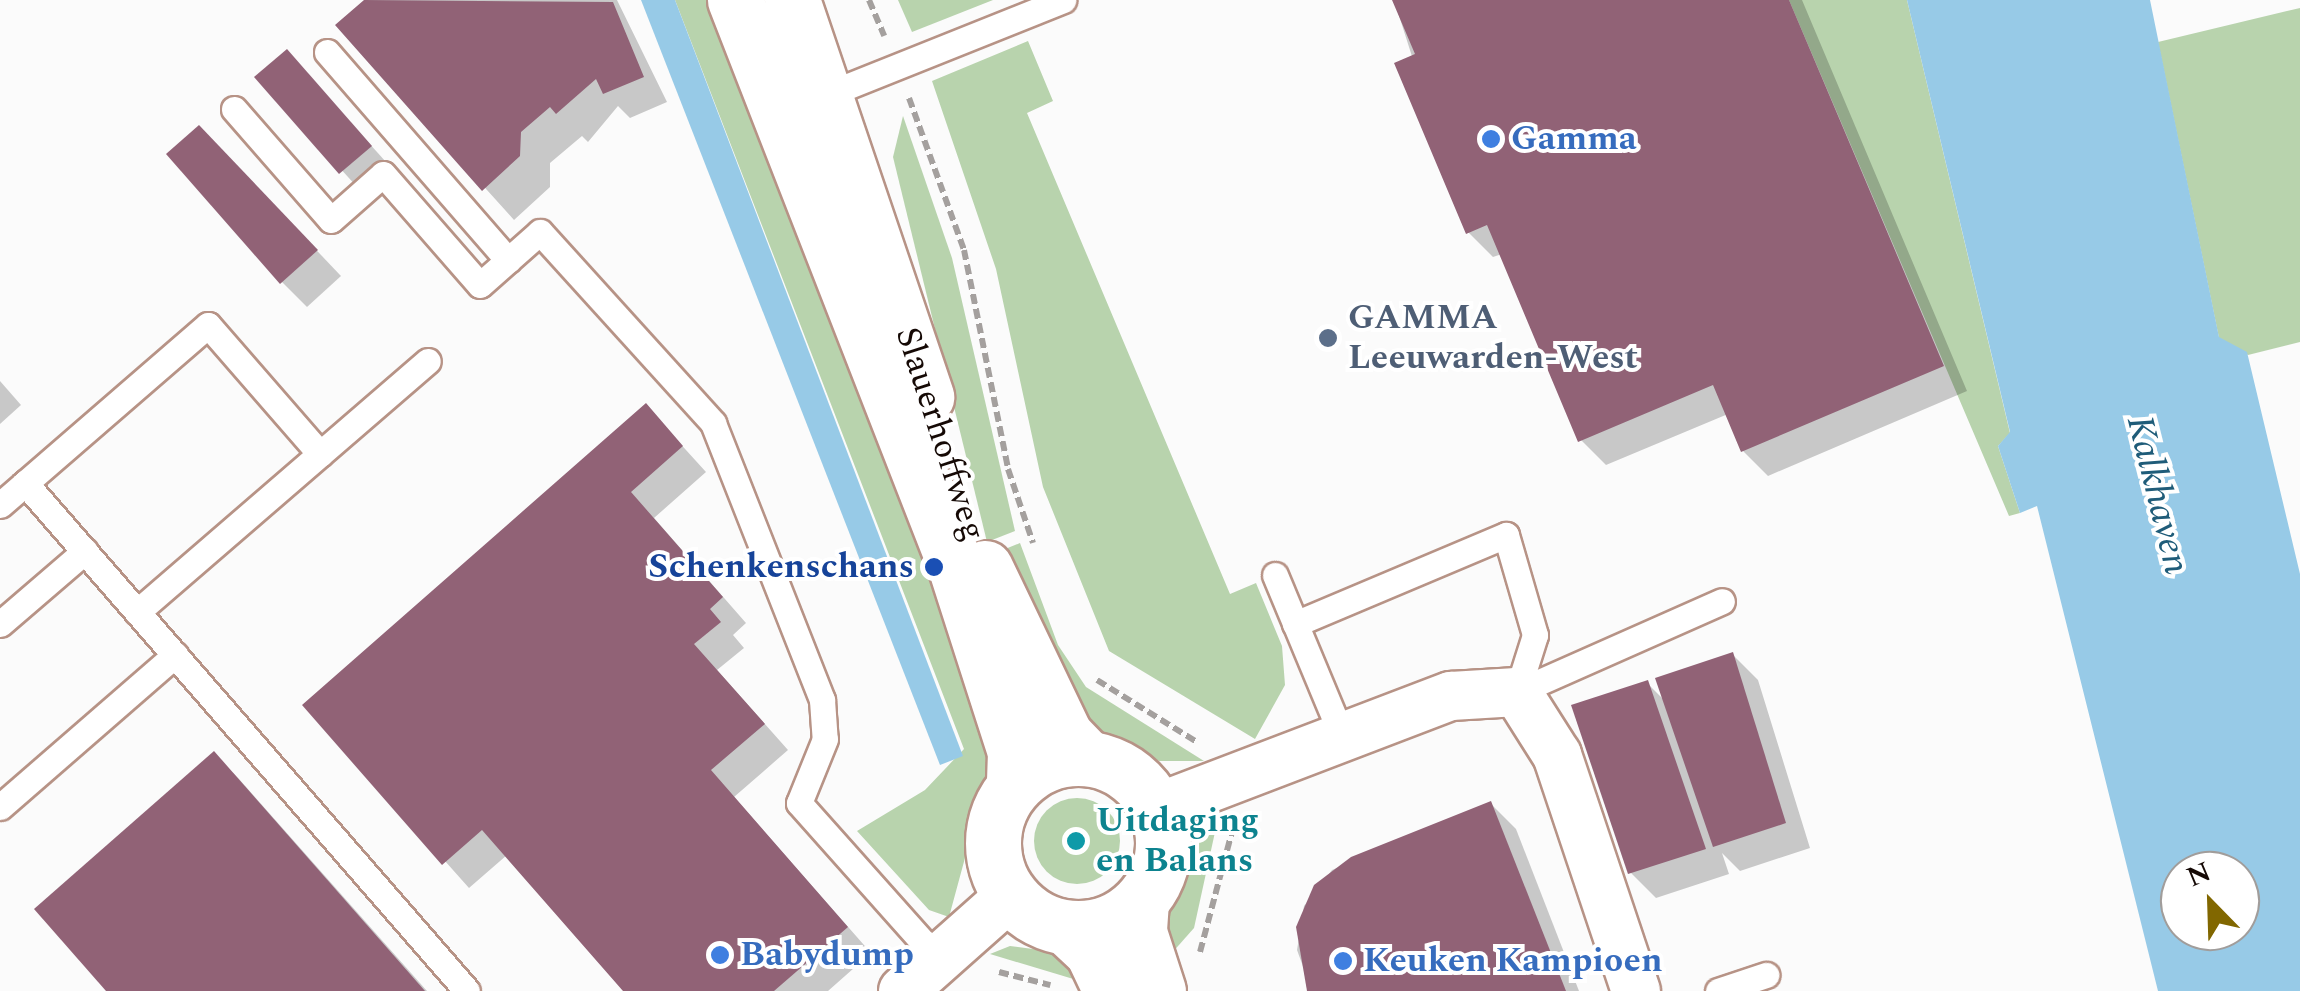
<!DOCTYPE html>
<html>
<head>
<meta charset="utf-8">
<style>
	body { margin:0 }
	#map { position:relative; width:2300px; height:991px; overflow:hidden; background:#fbfbfb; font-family:Spectral,serif }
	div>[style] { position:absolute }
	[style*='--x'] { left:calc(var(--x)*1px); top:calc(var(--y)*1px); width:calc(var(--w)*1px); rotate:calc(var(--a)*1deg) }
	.green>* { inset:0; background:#b8d3ad }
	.round { border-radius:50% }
	.water>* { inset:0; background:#97cae7 }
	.shadow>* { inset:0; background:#0003 }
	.building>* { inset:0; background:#916276 }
	.path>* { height:6px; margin-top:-3px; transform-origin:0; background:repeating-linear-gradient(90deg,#a4a09e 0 10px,transparent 0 15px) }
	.roads { filter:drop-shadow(2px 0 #b79386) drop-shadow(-2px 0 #b79386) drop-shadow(0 2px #b79386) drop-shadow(0 -2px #b79386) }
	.service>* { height:25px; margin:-12.5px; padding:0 12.5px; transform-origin:12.5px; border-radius:12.5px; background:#fff }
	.minor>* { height:48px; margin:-24px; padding:0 24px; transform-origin:24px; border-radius:24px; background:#fff }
	.secondary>* { height:55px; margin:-27.5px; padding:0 27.5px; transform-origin:27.5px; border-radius:27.5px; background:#fff }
	.secondary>.ring { margin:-27.5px; padding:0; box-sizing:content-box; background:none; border:55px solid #fff; border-radius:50% }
	.dots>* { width:28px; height:28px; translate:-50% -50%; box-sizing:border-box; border:5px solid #fff; border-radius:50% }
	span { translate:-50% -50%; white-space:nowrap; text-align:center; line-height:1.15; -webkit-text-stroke:8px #fff; paint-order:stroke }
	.shop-label { font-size:35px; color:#366cbe; font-weight:700 }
	.left { translate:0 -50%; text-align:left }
	.service-label { font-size:35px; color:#4e5e75; font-weight:700 }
	.street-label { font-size:35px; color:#150905 }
	.transit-label { font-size:35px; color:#164399; font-weight:700 }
	.right { translate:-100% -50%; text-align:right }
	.culture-label { font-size:35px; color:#0d838f; font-weight:700 }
	.water-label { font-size:38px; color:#1f5c79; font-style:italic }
	.north { position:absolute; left:2160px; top:851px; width:100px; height:100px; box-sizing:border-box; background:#fff; border:2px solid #a19d9b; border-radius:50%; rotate:337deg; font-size:28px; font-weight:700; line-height:40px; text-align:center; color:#150905 }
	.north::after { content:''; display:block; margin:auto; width:35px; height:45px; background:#816700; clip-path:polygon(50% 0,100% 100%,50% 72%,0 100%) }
</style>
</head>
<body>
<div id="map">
	<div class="green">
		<i style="clip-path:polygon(675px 0,721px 0,926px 528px,991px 762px,949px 917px,929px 910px,857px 831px,925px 790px,964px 749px)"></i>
		<i style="clip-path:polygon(898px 0,993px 0,912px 32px)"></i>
		<i style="clip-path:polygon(1789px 0,1907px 0,2010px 433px,1998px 446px,2020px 513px,2009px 516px)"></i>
		<i style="clip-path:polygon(2300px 8px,2300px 342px,2248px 355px,2219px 338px,2158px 42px)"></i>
		<i style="clip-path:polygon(1028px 41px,1053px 101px,1027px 113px,1230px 594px,1256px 583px,1282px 646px,1285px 685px,1255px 739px,1109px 651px,1043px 487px,996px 269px,932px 81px)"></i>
		<i style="clip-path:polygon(903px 116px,952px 258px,1015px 531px,987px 542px,893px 157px)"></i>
		<i style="clip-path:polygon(1020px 543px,1058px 645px,1086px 687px,1204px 761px,1159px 761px,1086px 724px,993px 554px)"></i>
		<i class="round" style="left:1034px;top:798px;width:86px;height:86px"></i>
		<i style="clip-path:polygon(1217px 823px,1194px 928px,1171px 954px,1165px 913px,1202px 834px)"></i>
		<i style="clip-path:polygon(1010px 946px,1048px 951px,1080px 981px,990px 954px)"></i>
	</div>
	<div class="water">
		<i style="clip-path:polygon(641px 0,675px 0,963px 756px,940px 765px)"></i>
		<i style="clip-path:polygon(evenodd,1907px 0,2150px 0,2219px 337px,2247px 352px,2300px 574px,2300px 991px,2158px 991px,2037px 506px,2020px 513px,1998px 446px,2010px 432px,1907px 0,2240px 871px,2240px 931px,2180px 931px,2180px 871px,2240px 871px)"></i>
	</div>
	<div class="shadow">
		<i style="clip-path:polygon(367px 0,617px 0,667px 102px,630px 118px,618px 106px,588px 142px,582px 136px,550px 163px,550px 187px,514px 220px,338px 25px)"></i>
		<i style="clip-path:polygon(1394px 0,1802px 0,1967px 391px,1768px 476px,1743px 451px,1728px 414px,1606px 465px,1581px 440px,1502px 254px,1493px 257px,1468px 232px)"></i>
		<i style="clip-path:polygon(287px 52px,395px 172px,366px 197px,258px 77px)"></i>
		<i style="clip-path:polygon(224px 153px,341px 276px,307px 307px,282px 282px)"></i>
		<i style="clip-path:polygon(0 381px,21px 405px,0 424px)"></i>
		<i style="clip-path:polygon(646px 406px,706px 472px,654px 518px,746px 623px,733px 635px,744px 648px,717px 670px,788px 750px,734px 797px,871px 953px,828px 991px,626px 991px,507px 855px,469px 888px,306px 705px)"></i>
		<i style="clip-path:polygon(1733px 655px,1758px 680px,1810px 848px,1740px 871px,1722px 853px,1729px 874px,1656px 898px,1631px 873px,1647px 683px,1666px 702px)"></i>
		<i style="clip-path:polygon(214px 754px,239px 779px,427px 991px,110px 991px)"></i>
		<i style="clip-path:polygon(1491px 804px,1516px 829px,1579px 991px,1312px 991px,1297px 950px,1304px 906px,1332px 870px)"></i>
	</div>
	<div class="building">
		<i style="clip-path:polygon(364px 0,613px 2px,644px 77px,603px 94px,596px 79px,556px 114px,550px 107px,521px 132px,520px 156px,482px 191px,335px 25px)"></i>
		<i style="clip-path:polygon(1392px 0,1789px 0,1944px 366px,1741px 452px,1713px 385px,1578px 442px,1487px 225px,1466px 234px,1394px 63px,1415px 54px)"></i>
		<i style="clip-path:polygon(287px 49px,372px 146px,339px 174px,254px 77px)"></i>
		<i style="clip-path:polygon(199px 125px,318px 250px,280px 284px,166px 154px)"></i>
		<i style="clip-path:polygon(646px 403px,683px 446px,631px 492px,723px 597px,710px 609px,721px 622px,694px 644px,765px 724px,711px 770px,848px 927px,774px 991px,623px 991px,482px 830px,442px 865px,302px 705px)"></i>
		<i style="clip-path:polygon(1733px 652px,1786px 823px,1713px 847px,1655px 678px)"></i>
		<i style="clip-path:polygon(1648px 680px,1706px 849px,1628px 874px,1571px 705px)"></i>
		<i style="clip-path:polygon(214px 751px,425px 991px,106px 991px,34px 909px)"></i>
		<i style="clip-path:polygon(1491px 801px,1566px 991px,1307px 991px,1296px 927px,1314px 885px,1351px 857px)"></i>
	</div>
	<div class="path">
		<i style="--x:869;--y:0;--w:39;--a:67"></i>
		<i style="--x:909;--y:98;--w:162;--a:70.1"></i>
		<i style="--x:964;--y:250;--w:223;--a:78.6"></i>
		<i style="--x:1008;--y:469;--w:78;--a:71.3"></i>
		<i style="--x:1097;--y:680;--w:118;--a:31.8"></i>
		<i style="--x:1200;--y:952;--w:128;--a:-75.1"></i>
		<i style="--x:999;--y:972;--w:53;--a:14.3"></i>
	</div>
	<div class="roads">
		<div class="service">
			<i style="--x:327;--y:52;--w:276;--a:49"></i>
			<i style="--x:821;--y:97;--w:261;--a:-21.8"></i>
			<i style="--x:234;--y:109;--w:147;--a:48.9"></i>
			<i style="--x:331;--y:220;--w:69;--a:-41.5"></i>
			<i style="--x:383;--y:174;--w:147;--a:48.9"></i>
			<i style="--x:480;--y:285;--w:80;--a:-41.5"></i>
			<i style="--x:540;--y:232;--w:258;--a:47.8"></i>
			<i style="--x:713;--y:423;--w:298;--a:68.5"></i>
			<i style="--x:822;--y:700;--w:39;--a:86"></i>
			<i style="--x:825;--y:739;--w:69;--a:112.1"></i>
			<i style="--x:799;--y:803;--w:186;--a:48.3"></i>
			<i style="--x:923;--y:942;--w:26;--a:28"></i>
			<i style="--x:25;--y:483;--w:673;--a:48.97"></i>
			<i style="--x:0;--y:505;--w:275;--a:-40.9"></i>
			<i style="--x:208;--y:325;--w:171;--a:49"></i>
			<i style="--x:1275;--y:575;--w:174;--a:67.4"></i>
			<i style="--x:137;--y:612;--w:384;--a:-40.8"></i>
			<i style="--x:0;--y:624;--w:112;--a:-40.7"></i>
			<i style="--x:1295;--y:624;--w:229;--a:-22.9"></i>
			<i style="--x:1506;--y:535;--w:104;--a:73.8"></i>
			<i style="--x:1535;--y:635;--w:60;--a:107.5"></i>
			<i style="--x:1517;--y:692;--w:224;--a:-23.9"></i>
			<i style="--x:0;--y:807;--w:232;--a:-41"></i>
			<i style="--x:1718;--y:991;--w:51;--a:-18.4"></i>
		</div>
		<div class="minor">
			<i style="--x:1157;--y:808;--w:315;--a:-20.9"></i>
			<i style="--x:1451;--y:696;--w:66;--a:-3.5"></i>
			<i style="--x:1517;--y:692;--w:75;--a:57.6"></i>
			<i style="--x:1557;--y:755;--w:249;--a:71.5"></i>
			<i style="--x:903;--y:991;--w:143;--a:-41.6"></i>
		</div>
		<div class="secondary">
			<i style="--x:735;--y:0;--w:603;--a:68.71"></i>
			<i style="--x:954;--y:562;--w:200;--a:72.2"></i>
			<i style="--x:1015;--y:752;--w:34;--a:92"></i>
			<i style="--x:792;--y:0;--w:419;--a:71.3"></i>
			<i style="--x:985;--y:568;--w:185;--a:64.4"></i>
			<i style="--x:1065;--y:735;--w:32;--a:46"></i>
			<i class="ring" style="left:993px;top:758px;width:115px;height:115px"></i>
			<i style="--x:1141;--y:901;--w:31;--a:94"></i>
			<i style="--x:1139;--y:932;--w:62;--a:72.1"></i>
			<i style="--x:1067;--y:928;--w:34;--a:43"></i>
			<i style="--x:1092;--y:951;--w:44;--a:64.6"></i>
		</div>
	</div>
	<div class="dots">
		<i style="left:1491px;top:139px;background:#3f7fe0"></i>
		<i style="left:1328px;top:338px;background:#5c6f8a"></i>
		<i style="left:934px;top:567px;background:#1a4fb4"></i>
		<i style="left:1076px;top:841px;background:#0f9aa8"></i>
		<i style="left:720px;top:955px;background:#3f7fe0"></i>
		<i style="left:1343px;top:961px;background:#3f7fe0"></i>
	</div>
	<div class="shop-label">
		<span class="left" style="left:1511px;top:139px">Gamma</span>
		<span class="left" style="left:740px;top:955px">Babydump</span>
		<span class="left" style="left:1363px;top:961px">Keuken Kampioen</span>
	</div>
	<div class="service-label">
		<span class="left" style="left:1348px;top:338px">GAMMA<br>Leeuwarden-West</span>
	</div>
	<div class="street-label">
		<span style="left:940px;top:434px;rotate:72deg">Slauerhoffweg</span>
	</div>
	<div class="transit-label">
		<span class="right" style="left:914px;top:567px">Schenkenschans</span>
	</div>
	<div class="culture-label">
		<span class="left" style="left:1096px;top:841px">Uitdaging<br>en Balans</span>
	</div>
	<div class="water-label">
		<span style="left:2157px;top:495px;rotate:76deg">Kalkhaven</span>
	</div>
	<div class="north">N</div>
</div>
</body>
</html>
